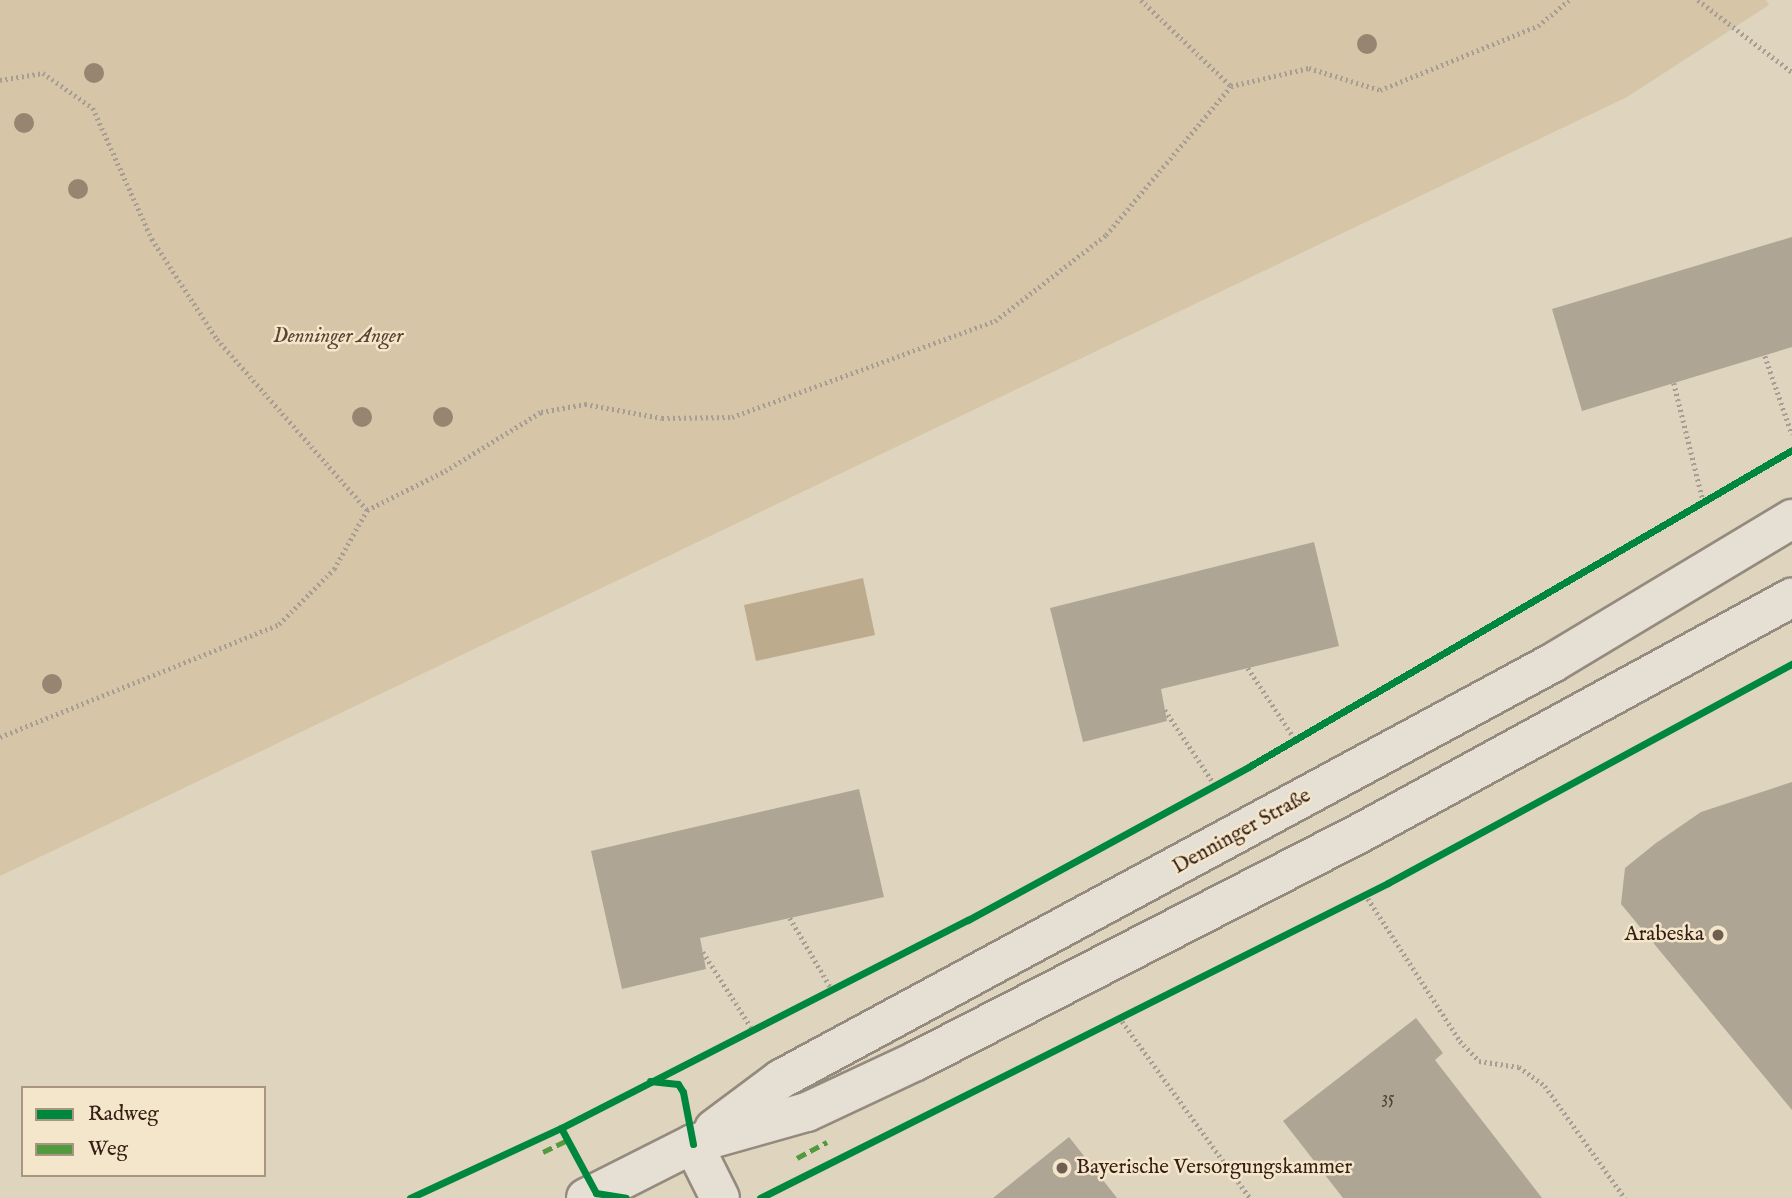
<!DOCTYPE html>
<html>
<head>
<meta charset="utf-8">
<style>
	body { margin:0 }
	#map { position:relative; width:1792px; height:1198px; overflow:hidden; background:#dfd4bd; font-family:"IM FELL English",serif }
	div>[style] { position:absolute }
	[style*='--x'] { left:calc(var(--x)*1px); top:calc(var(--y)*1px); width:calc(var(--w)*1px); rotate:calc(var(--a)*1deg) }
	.green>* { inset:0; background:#d6c5a6 }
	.water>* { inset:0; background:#bdab8e }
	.building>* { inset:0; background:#aea595 }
	.path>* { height:4.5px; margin-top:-2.25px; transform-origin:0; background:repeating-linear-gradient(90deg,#a69e95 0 2px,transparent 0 5.5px) }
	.roads { filter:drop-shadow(2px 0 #948a7d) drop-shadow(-2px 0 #948a7d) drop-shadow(0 2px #948a7d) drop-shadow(0 -2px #948a7d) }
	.minor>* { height:38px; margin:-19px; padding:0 19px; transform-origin:19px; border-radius:19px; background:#e5dfd4 }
	.tertiary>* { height:38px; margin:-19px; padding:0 19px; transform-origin:19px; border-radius:19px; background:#e5dfd4 }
	.quiet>* { height:5px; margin-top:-2.5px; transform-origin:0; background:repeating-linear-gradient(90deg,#519a3d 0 10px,transparent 0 15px) }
	.cycleway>* { height:7px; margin:-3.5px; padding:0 3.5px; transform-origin:3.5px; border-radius:3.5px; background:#00873e }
	.trees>* { width:20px; height:20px; margin:-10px; border-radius:50%; background:#978572 }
	.dots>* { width:19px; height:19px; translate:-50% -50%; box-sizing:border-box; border:4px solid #f4e6ca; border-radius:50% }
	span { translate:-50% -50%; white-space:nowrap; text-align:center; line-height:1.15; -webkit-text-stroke:5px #f4e6ca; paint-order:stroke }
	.number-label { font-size:18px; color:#534035 }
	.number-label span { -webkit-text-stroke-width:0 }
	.park-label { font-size:21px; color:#5c4435; font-style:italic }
	.street-label { font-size:21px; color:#351e15 }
	.poi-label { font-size:21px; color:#351e15 }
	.right { translate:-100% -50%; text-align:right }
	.left { translate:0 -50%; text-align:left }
	.legend { position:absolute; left:21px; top:1086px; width:245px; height:91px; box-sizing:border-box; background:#f4e6ca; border:2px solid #a89682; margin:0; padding:9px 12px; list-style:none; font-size:21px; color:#351e15 }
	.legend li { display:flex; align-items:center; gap:14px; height:35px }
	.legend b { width:35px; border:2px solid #a89682 }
</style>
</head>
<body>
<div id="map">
	<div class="green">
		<i style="clip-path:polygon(0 0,1766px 0,1769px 5px,1627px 97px,0 876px)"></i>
	</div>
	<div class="water">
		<i style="clip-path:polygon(863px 578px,875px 635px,756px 661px,744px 605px)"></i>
	</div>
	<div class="building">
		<i style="clip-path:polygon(1792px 237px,1792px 347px,1582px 411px,1552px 309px)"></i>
		<i style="clip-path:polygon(1314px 542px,1339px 646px,1161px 689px,1167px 721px,1083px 742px,1050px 608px)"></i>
		<i style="clip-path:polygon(1792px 782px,1792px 1110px,1621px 904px,1625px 868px,1656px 843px,1701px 812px)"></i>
		<i style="clip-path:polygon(859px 789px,884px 897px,700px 938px,706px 969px,622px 989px,591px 851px)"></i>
		<i style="clip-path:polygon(1416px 1018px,1443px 1053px,1435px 1060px,1542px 1198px,1343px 1198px,1283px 1121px)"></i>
		<i style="clip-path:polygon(1069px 1137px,1117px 1198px,993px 1198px)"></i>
	</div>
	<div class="path">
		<i style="--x:1141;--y:0;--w:124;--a:43.7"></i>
		<i style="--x:1231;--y:86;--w:80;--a:-13"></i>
		<i style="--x:1309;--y:68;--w:74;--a:17.2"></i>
		<i style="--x:1380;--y:90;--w:170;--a:-22.1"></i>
		<i style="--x:1538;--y:26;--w:40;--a:-40"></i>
		<i style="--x:1698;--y:0;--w:118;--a:37.5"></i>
		<i style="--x:0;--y:80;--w:44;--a:-9.2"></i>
		<i style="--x:43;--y:73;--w:61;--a:35"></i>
		<i style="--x:93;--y:108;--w:144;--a:65.8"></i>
		<i style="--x:152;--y:239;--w:119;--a:57"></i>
		<i style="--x:217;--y:339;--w:227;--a:48.7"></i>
		<i style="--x:1765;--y:356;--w:83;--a:70.9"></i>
		<i style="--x:1674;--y:383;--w:121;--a:76.1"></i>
		<i style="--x:1248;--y:668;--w:85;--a:56.5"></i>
		<i style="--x:1165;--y:710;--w:90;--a:56.3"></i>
		<i style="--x:0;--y:737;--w:301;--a:-22"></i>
		<i style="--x:279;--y:624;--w:78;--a:-45"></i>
		<i style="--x:334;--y:569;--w:68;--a:-60.8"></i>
		<i style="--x:367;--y:510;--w:87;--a:-26.6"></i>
		<i style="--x:445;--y:471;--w:113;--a:-31.6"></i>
		<i style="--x:541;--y:412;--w:45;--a:-10.3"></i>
		<i style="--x:585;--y:404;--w:78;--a:10.3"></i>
		<i style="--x:662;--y:418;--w:70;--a:-0.8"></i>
		<i style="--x:732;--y:417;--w:280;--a:-20.1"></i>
		<i style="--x:995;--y:321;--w:140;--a:-37.8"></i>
		<i style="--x:1106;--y:235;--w:194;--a:-50"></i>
		<i style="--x:1365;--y:894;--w:175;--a:57.1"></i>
		<i style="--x:1460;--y:1041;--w:28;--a:46"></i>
		<i style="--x:1479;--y:1061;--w:40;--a:8.5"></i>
		<i style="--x:1519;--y:1067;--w:32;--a:36"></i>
		<i style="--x:1545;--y:1086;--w:138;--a:54.5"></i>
		<i style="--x:790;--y:918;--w:81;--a:59.6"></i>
		<i style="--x:703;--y:952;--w:89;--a:57.4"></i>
		<i style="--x:1119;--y:1017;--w:223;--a:54.1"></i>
	</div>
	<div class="roads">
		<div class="minor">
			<i style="--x:693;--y:1144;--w:60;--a:63.4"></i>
		</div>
		<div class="tertiary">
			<i style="--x:714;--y:1129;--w:84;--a:-36.7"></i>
			<i style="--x:781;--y:1079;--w:878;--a:-28.34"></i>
			<i style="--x:1554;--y:662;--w:278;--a:-31"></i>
			<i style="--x:586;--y:1198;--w:120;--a:-26.8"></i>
			<i style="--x:693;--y:1144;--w:118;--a:-15.7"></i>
			<i style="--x:807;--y:1112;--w:120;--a:-25.1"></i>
			<i style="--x:916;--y:1061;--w:501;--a:-27.18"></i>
			<i style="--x:1362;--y:832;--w:490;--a:-28.6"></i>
		</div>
	</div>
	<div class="quiet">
		<i style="--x:543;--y:1152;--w:28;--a:-26"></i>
		<i style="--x:797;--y:1158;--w:34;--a:-28"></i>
	</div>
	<div class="cycleway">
		<i style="--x:650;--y:1081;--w:28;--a:6"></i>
		<i style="--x:678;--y:1084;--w:9;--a:58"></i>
		<i style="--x:683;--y:1092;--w:53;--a:79.1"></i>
		<i style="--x:561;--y:1128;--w:74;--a:61.7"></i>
		<i style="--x:596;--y:1193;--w:30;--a:9"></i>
		<i style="--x:410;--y:1198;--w:166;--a:-24.9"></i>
		<i style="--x:561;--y:1128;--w:457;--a:-27.1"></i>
		<i style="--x:968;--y:920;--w:321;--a:-28.6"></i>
		<i style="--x:1250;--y:766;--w:627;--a:-30.24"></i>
		<i style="--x:760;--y:1198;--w:703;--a:-26.64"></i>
		<i style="--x:1388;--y:883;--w:460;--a:-28.5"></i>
	</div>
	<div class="trees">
		<i style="left:1367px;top:44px"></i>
		<i style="left:94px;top:73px"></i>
		<i style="left:24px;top:123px"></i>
		<i style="left:78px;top:189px"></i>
		<i style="left:362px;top:417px"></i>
		<i style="left:443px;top:417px"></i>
		<i style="left:52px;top:684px"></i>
	</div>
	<div class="dots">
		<i style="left:1718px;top:935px;background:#705e50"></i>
		<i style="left:1062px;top:1168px;background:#705e50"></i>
	</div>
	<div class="number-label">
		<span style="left:1388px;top:1099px">35</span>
	</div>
	<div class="park-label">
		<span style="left:338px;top:337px">Denninger Anger</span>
	</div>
	<div class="street-label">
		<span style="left:1242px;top:832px;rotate:-29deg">Denninger Straße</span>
	</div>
	<div class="poi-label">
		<span class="right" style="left:1704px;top:935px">Arabeska</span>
		<span class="left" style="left:1076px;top:1168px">Bayerische Versorgungskammer</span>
	</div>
	<ul class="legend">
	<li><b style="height:9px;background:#00873e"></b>Radweg</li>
	<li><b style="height:9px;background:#519a3d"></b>Weg</li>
	</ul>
</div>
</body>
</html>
